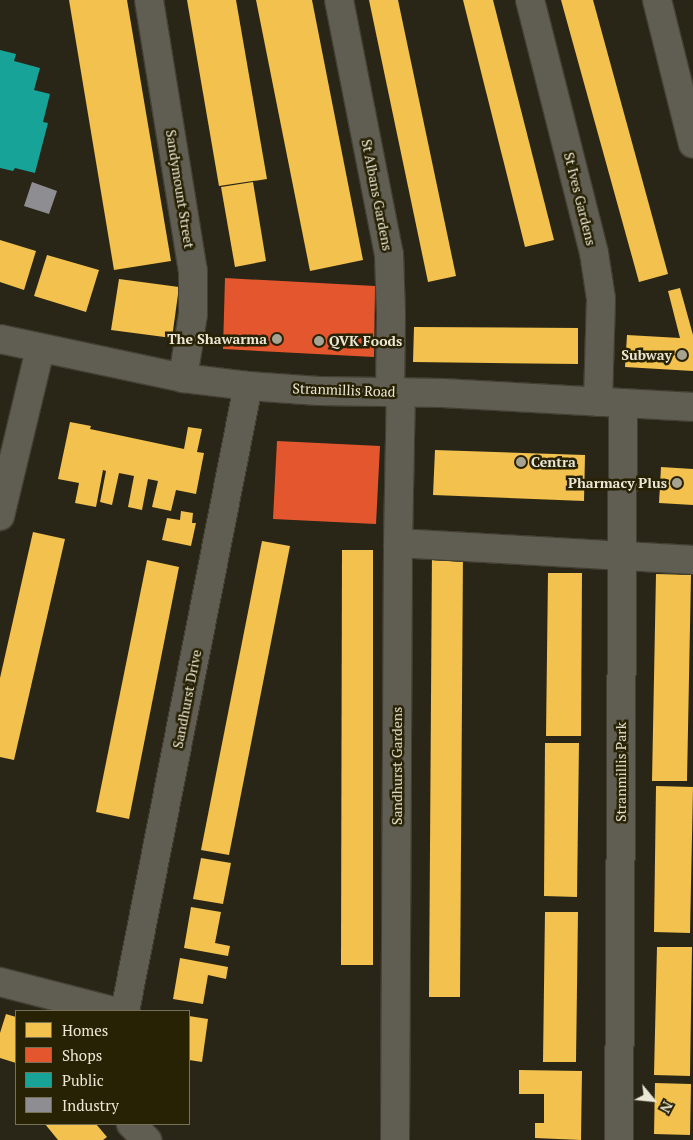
<!DOCTYPE html>
<html>
<head>
<meta charset="utf-8">
<style>
	body { margin:0 }
	#map { position:relative; width:693px; height:1140px; overflow:hidden; background:#2a2617; font-family:"PT Serif",serif }
	div>[style] { position:absolute }
	[style*='--x'] { left:calc(var(--x)*1px); top:calc(var(--y)*1px); width:calc(var(--w)*1px); rotate:calc(var(--a)*1deg) }
	.homes>* { inset:0; background:#f2c14e }
	.shops>* { inset:0; background:#e4572e }
	.public>* { inset:0; background:#17a398 }
	.industry>* { inset:0; background:#8d8d92 }
	.roads { filter:drop-shadow(1px 0 #434033) drop-shadow(-1px 0 #434033) drop-shadow(0 1px #434033) drop-shadow(0 -1px #434033) }
	.minor>* { height:28px; margin:-14px; padding:0 14px; transform-origin:14px; border-radius:14px; background:#605e52 }
	.dots>* { width:14px; height:14px; translate:-50% -50%; box-sizing:border-box; border:2px solid #282205; border-radius:50% }
	span { translate:-50% -50%; white-space:nowrap; text-align:center; line-height:1.15; -webkit-text-stroke:5px #282205; paint-order:stroke }
	.street-label { font-size:14px; color:#ebe7d6 }
	.poi-label { font-size:14px; color:#ebe7d6; font-weight:700 }
	.right { translate:-100% -50%; text-align:right }
	.left { translate:0 -50%; text-align:left }
	.legend { position:absolute; left:15px; top:1010px; width:175px; height:115px; box-sizing:border-box; background:#282205; border:1px solid #767159; margin:0; padding:6px 9px; list-style:none; font-size:15px; color:#ebe7d6 }
	.legend li { display:flex; align-items:center; gap:10px; height:25px }
	.legend b { width:25px; border:1px solid #767159 }
	.north { position:absolute; left:628px; top:1075px; width:50px; height:50px; -webkit-text-stroke:4px #282205; paint-order:stroke; rotate:118deg; font-size:14px; font-weight:700; line-height:20px; text-align:center; color:#ebe7d6 }
	.north::after { content:''; display:block; margin:auto; width:18px; height:22px; background:#ebe7d6; clip-path:polygon(50% 0,100% 100%,50% 72%,0 100%) }
</style>
</head>
<body>
<div id="map">
	<div class="homes">
		<i style="clip-path:polygon(69px 0,127px 0,171px 261px,114px 270px)"></i>
		<i style="clip-path:polygon(187px 0,236px 0,267px 179px,219px 186px)"></i>
		<i style="clip-path:polygon(256px 0,312px 0,363px 260px,310px 271px)"></i>
		<i style="clip-path:polygon(369px 0,398px 0,456px 276px,428px 282px)"></i>
		<i style="clip-path:polygon(463px 0,493px 0,554px 240px,525px 247px)"></i>
		<i style="clip-path:polygon(561px 0,593px 0,668px 274px,639px 282px)"></i>
		<i style="clip-path:polygon(253px 182px,266px 261px,235px 267px,221px 187px)"></i>
		<i style="clip-path:polygon(0 240px,36px 251px,24px 290px,0 282px)"></i>
		<i style="clip-path:polygon(47px 255px,99px 270px,86px 312px,34px 296px)"></i>
		<i style="clip-path:polygon(119px 279px,179px 287px,172px 338px,111px 330px)"></i>
		<i style="clip-path:polygon(680px 288px,693px 335px,693px 371px,625px 367px,627px 335px,680px 338px,668px 291px)"></i>
		<i style="clip-path:polygon(414px 327px,578px 328px,578px 364px,413px 362px)"></i>
		<i style="clip-path:polygon(70px 422px,91px 426px,90px 429px,184px 449px,188px 427px,202px 429px,197px 452px,204px 453px,196px 494px,176px 490px,171px 511px,152px 507px,158px 481px,148px 479px,142px 510px,128px 507px,134px 476px,119px 473px,112px 505px,100px 502px,106px 471px,103px 470px,96px 507px,75px 503px,79px 483px,58px 479px)"></i>
		<i style="clip-path:polygon(435px 450px,585px 455px,584px 501px,433px 495px)"></i>
		<i style="clip-path:polygon(661px 467px,693px 469px,693px 505px,659px 503px)"></i>
		<i style="clip-path:polygon(181px 511px,193px 513px,192px 523px,196px 523px,191px 546px,162px 540px,167px 518px,180px 520px)"></i>
		<i style="clip-path:polygon(33px 532px,65px 539px,14px 760px,0 757px,0 678px)"></i>
		<i style="clip-path:polygon(262px 541px,290px 546px,229px 855px,201px 850px)"></i>
		<i style="clip-path:polygon(342px 550px,373px 550px,373px 965px,341px 965px)"></i>
		<i style="clip-path:polygon(432px 550px,463px 551px,460px 997px,429px 997px)"></i>
		<i style="clip-path:polygon(147px 560px,179px 567px,129px 819px,96px 812px)"></i>
		<i style="clip-path:polygon(548px 573px,582px 573px,581px 736px,546px 736px)"></i>
		<i style="clip-path:polygon(656px 574px,691px 575px,687px 781px,652px 781px)"></i>
		<i style="clip-path:polygon(545px 743px,579px 743px,577px 897px,544px 896px)"></i>
		<i style="clip-path:polygon(656px 786px,693px 787px,690px 933px,654px 932px)"></i>
		<i style="clip-path:polygon(201px 858px,231px 863px,223px 904px,193px 899px)"></i>
		<i style="clip-path:polygon(191px 907px,221px 912px,215px 943px,230px 946px,228px 956px,184px 948px)"></i>
		<i style="clip-path:polygon(545px 912px,578px 912px,576px 1062px,543px 1062px)"></i>
		<i style="clip-path:polygon(657px 947px,692px 947px,690px 1076px,654px 1075px)"></i>
		<i style="clip-path:polygon(180px 958px,228px 967px,226px 979px,208px 975px,203px 1004px,173px 999px)"></i>
		<i style="clip-path:polygon(6px 1014px,16px 1017px,16px 1063px,0 1058px,0 1033px)"></i>
		<i style="clip-path:polygon(189px 1016px,208px 1019px,202px 1062px,189px 1060px)"></i>
		<i style="clip-path:polygon(519px 1070px,582px 1071px,581px 1140px,535px 1138px,535px 1123px,544px 1123px,544px 1094px,519px 1094px)"></i>
		<i style="clip-path:polygon(655px 1083px,691px 1084px,690px 1135px,654px 1134px)"></i>
		<i style="clip-path:polygon(45px 1124px,96px 1124px,107px 1137px,103px 1140px,58px 1140px)"></i>
	</div>
	<div class="shops">
		<i style="clip-path:polygon(225px 278px,375px 286px,374px 357px,223px 349px)"></i>
		<i style="clip-path:polygon(277px 441px,380px 446px,376px 524px,273px 519px)"></i>
	</div>
	<div class="public">
		<i style="clip-path:polygon(0 50px,16px 54px,14px 61px,40px 68px,34px 90px,50px 94px,43px 122px,48px 123px,35px 173px,15px 168px,13px 171px,0 168px)"></i>
	</div>
	<div class="industry">
		<i style="clip-path:polygon(32px 182px,57px 191px,49px 214px,24px 206px)"></i>
	</div>
	<div class="roads">
		<div class="minor">
			<i style="--x:149;--y:0;--w:276;--a:80.8"></i>
			<i style="--x:193;--y:272;--w:42;--a:90"></i>
			<i style="--x:193;--y:314;--w:65;--a:98.9"></i>
			<i style="--x:339;--y:0;--w:259;--a:78.9"></i>
			<i style="--x:389;--y:254;--w:61;--a:88.1"></i>
			<i style="--x:391;--y:315;--w:77;--a:90.7"></i>
			<i style="--x:530;--y:0;--w:261;--a:75.8"></i>
			<i style="--x:594;--y:253;--w:47;--a:81.3"></i>
			<i style="--x:601;--y:299;--w:103;--a:91.7"></i>
			<i style="--x:657;--y:0;--w:148;--a:76"></i>
			<i style="--x:0;--y:339;--w:187;--a:12"></i>
			<i style="--x:183;--y:378;--w:65;--a:7"></i>
			<i style="--x:248;--y:386;--w:71;--a:4"></i>
			<i style="--x:319;--y:391;--w:124;--a:0.9"></i>
			<i style="--x:443;--y:393;--w:250;--a:3.2"></i>
			<i style="--x:0;--y:516;--w:172;--a:-76.5"></i>
			<i style="--x:398;--y:543;--w:295;--a:3.3"></i>
			<i style="--x:0;--y:982;--w:117;--a:14.4"></i>
			<i style="--x:125;--y:1011;--w:637;--a:-78.87"></i>
			<i style="--x:131;--y:1124;--w:23;--a:45"></i>
			<i style="--x:395;--y:1140;--w:597;--a:-89.71"></i>
			<i style="--x:398;--y:543;--w:151;--a:-88.9"></i>
			<i style="--x:619;--y:1140;--w:737;--a:-89.69"></i>
		</div>
	</div>
	<div class="dots">
		<i style="left:277px;top:339px;background:#a7a393"></i>
		<i style="left:319px;top:341px;background:#a7a393"></i>
		<i style="left:682px;top:355px;background:#a7a393"></i>
		<i style="left:521px;top:462px;background:#a7a393"></i>
		<i style="left:677px;top:483px;background:#a7a393"></i>
	</div>
	<div class="street-label">
		<span style="left:180px;top:189px;rotate:81deg">Sandymount Street</span>
		<span style="left:377px;top:195px;rotate:79deg">St Albans Gardens</span>
		<span style="left:580px;top:199px;rotate:76deg">St Ives Gardens</span>
		<span style="left:344px;top:390px;rotate:2deg">Stranmillis Road</span>
		<span style="left:187px;top:699px;rotate:-79deg">Sandhurst Drive</span>
		<span style="left:397px;top:766px;rotate:-90deg">Sandhurst Gardens</span>
		<span style="left:621px;top:772px;rotate:-90deg">Stranmillis Park</span>
	</div>
	<div class="poi-label">
		<span class="right" style="left:267px;top:339px">The Shawarma</span>
		<span class="left" style="left:329px;top:341px">QVK Foods</span>
		<span class="right" style="left:672px;top:355px">Subway</span>
		<span class="left" style="left:531px;top:462px">Centra</span>
		<span class="right" style="left:667px;top:483px">Pharmacy Plus</span>
	</div>
	<ul class="legend">
	<li><b style="height:14px;background:#f2c14e"></b>Homes</li>
	<li><b style="height:14px;background:#e4572e"></b>Shops</li>
	<li><b style="height:14px;background:#17a398"></b>Public</li>
	<li><b style="height:14px;background:#8d8d92"></b>Industry</li>
	</ul>
	<div class="north">N</div>
</div>
</body>
</html>
